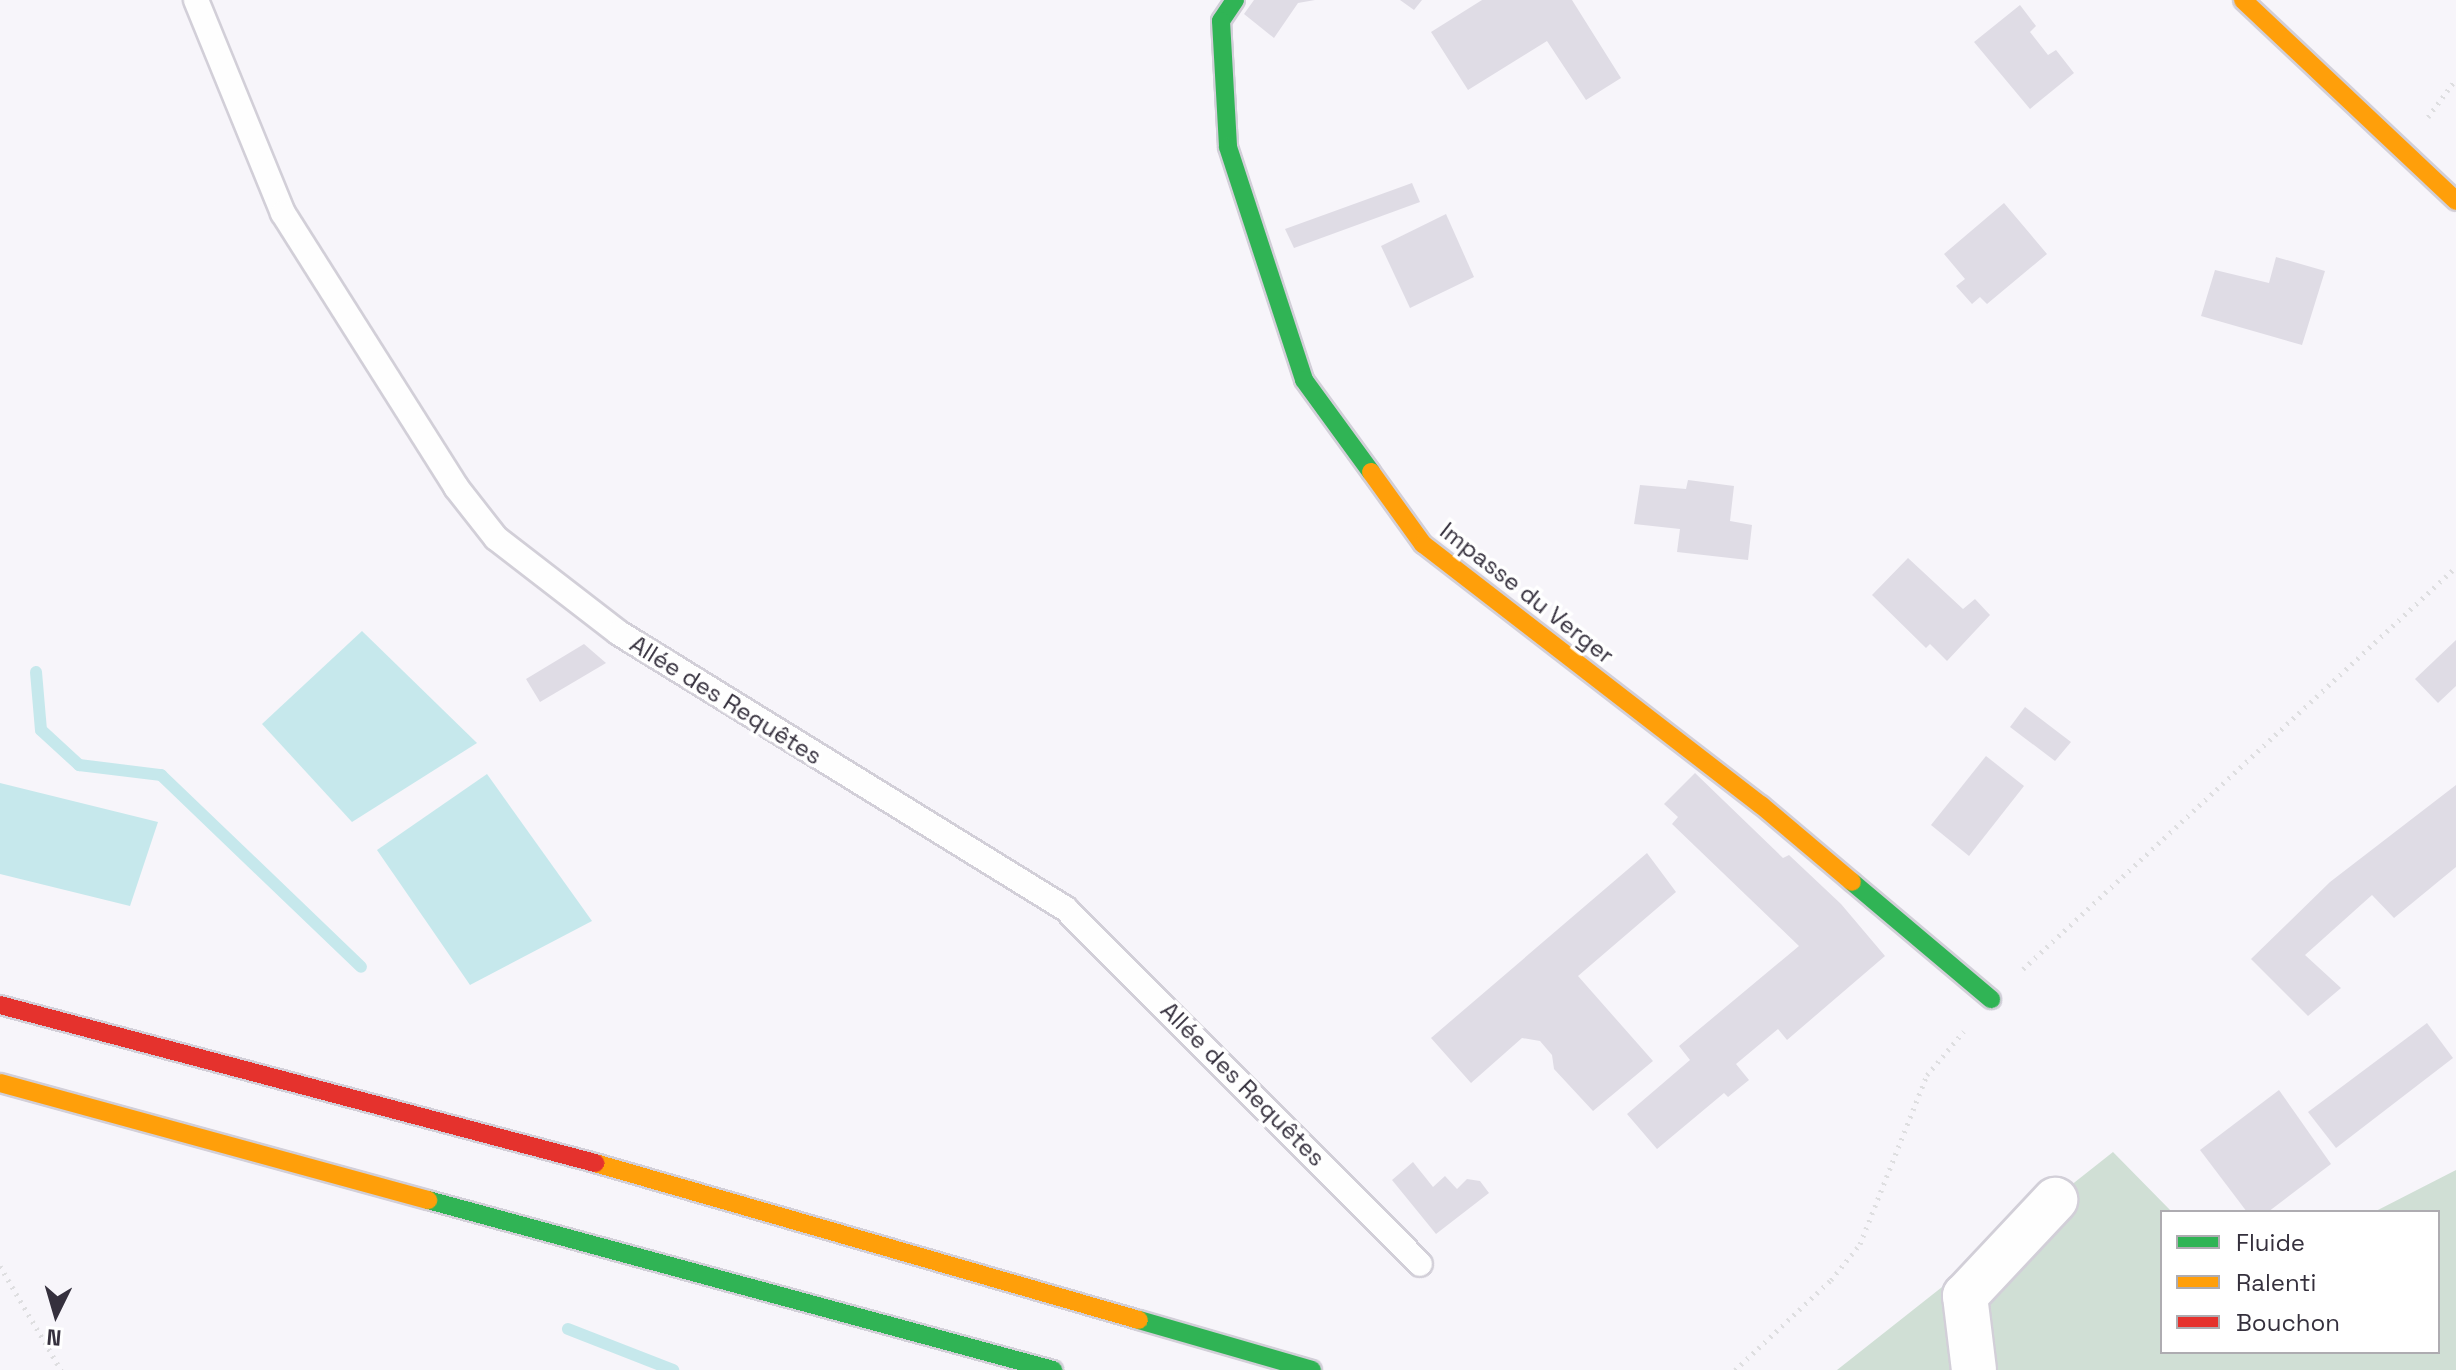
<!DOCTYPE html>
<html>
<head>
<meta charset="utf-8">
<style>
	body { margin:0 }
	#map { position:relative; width:2456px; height:1370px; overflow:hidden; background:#f7f5fa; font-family:"Space Grotesk",sans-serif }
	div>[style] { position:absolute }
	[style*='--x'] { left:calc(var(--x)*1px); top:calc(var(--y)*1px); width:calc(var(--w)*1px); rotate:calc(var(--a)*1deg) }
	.green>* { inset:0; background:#d0dfd5 }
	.water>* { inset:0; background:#c6e8ec }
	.stream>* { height:12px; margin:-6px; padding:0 6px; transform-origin:6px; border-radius:6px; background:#c6e8ec }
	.building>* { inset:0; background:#dfdce5 }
	.path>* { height:5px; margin-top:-2.5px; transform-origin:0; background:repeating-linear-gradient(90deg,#dedee0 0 2px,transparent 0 8px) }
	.roads { filter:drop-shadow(2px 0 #d2cfd8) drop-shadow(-2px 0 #d2cfd8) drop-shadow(0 2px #d2cfd8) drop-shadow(0 -2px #d2cfd8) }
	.lane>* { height:24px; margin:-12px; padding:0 12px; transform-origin:12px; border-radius:12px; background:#fefefe }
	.street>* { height:44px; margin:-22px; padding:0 22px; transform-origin:22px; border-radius:22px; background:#fefefe }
	.fast>* { height:18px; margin:-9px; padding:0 9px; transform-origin:9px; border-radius:9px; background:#30b455 }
	.slow>* { height:18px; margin:-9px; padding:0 9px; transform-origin:9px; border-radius:9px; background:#ff9f0a }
	.jam>* { height:18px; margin:-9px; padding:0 9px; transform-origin:9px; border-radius:9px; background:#e5322d }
	span { translate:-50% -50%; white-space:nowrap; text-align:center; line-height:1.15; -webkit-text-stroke:7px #fff; paint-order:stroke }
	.street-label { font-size:24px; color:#35303d }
	.legend { position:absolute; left:2160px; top:1210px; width:280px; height:144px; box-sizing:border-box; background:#fff; border:2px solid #aeacb1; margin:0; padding:10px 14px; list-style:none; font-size:24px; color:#35303d }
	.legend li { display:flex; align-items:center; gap:16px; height:40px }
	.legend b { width:40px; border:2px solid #aeacb1 }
	.north { position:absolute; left:16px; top:1274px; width:80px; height:80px; -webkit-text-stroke:6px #fff; paint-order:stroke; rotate:185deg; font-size:22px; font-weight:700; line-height:32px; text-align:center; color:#35303d }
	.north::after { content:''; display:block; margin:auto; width:28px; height:36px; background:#35303d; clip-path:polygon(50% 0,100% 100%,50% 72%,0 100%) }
</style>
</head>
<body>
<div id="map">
	<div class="green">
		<i style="clip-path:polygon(2113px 1152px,2172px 1212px,2162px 1212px,2162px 1352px,2438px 1352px,2438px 1212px,2374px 1212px,2456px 1170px,2456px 1370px,1837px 1370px)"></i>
	</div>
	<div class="water">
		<i style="clip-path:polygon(362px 631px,477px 743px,352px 822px,262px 724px)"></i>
		<i style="clip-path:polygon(487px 774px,592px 921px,470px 985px,377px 850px)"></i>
		<i style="clip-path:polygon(0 783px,158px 822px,130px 906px,0 874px)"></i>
	</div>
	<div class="stream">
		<i style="--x:36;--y:672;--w:58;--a:85.1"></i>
		<i style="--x:41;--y:730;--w:52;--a:42.6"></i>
		<i style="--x:79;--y:765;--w:83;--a:7"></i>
		<i style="--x:161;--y:775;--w:277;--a:43.8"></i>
		<i style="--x:568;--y:1329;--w:113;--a:21.3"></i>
	</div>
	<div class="building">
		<i style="clip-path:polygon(1254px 0,1315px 0,1298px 3px,1274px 38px,1244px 14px)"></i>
		<i style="clip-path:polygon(1400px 0,1422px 0,1414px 10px)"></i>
		<i style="clip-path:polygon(1482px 0,1572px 0,1621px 78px,1586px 100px,1547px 41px,1468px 90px,1431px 32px)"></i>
		<i style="clip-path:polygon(2020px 5px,2036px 26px,2030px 32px,2048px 55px,2056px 50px,2074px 73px,2030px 109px,1974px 42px)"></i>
		<i style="clip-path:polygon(1412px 183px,1420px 202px,1294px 248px,1285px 229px)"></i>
		<i style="clip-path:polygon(2004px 203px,2047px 254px,1987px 304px,1980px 297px,1972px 304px,1956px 286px,1965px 279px,1944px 254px)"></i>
		<i style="clip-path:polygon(1446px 214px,1474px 277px,1410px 308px,1381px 246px)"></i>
		<i style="clip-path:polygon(2276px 257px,2325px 271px,2302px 345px,2201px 316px,2215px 270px,2269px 283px)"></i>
		<i style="clip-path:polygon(1688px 480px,1734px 486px,1730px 521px,1752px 525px,1748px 560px,1677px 552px,1680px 529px,1634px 524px,1640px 485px,1686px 489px)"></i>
		<i style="clip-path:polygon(1908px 558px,1963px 609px,1975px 599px,1990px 615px,1947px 661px,1930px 644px,1926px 648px,1872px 595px)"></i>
		<i style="clip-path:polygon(2456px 640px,2456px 686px,2438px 703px,2415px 679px)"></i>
		<i style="clip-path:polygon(584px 644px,606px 663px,540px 702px,526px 679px)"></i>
		<i style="clip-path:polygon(2025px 707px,2071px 742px,2055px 761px,2010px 727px)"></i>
		<i style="clip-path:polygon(1986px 756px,2024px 786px,1969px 856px,1931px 825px)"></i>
		<i style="clip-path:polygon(1695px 773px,1783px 858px,1789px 855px,1841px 904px,1885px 956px,1787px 1040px,1778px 1029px,1736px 1064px,1749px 1080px,1728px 1097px,1724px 1093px,1657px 1149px,1627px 1114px,1690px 1060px,1679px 1046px,1799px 946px,1672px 824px,1678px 817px,1664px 804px)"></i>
		<i style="clip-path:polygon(2456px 785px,2456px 867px,2394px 918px,2372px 895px,2305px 955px,2341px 988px,2308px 1016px,2251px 959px,2330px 882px)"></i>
		<i style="clip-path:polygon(1647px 853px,1676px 892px,1578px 976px,1653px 1061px,1593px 1111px,1554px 1069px,1552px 1055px,1540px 1041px,1522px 1038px,1471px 1083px,1431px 1038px)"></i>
		<i style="clip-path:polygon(2427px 1023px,2453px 1058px,2336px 1148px,2308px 1112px)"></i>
		<i style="clip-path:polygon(2279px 1090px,2331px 1164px,2268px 1212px,2247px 1212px,2200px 1150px)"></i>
		<i style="clip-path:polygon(1413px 1162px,1433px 1187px,1445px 1176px,1457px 1189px,1467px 1179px,1480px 1181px,1489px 1193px,1436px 1234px,1392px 1180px)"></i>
	</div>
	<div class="path">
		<i style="--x:2428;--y:117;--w:47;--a:-53.6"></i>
		<i style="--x:2023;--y:969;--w:591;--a:-42.87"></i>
		<i style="--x:0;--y:1266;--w:121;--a:59.6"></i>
		<i style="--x:1735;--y:1370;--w:132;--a:-43.2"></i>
		<i style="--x:1831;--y:1280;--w:46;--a:-51.1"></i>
		<i style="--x:1860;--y:1244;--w:182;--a:-68.4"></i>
		<i style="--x:1927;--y:1075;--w:57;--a:-49.9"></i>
	</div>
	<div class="roads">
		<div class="lane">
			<i style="--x:196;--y:0;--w:230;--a:67.8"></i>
			<i style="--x:283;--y:213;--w:324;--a:57.7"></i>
			<i style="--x:456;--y:487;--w:65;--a:51.9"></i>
			<i style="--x:496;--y:538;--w:155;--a:37.7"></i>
			<i style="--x:619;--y:633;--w:525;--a:31.69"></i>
			<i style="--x:1066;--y:909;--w:501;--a:45.08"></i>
		</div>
		<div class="street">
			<i style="--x:1974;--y:1370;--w:75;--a:-96.9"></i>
			<i style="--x:1965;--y:1296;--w:132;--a:-46.8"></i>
		</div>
		<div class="fast">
			<i style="--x:1235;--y:0;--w:25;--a:124"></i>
			<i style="--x:1221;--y:21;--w:126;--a:86.8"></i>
			<i style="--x:1228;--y:147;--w:245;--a:71.9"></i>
			<i style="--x:1304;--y:380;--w:114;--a:53.9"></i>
			<i style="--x:1852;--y:882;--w:182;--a:40.1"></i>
			<i style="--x:428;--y:1200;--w:648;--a:15.22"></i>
			<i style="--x:1139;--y:1320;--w:180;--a:16.1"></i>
		</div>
		<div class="slow">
			<i style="--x:2243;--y:0;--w:293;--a:43.3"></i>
			<i style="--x:1371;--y:472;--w:89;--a:54.2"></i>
			<i style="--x:1423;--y:544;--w:427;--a:37.7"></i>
			<i style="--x:1761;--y:805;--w:119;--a:40.2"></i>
			<i style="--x:0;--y:1083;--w:444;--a:15.3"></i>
			<i style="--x:595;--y:1163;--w:566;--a:16.1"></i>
		</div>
		<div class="jam">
			<i style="--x:0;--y:1005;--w:616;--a:14.87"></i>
		</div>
	</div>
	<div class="street-label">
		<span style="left:1527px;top:593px;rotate:38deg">Impasse du Verger</span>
		<span style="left:726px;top:700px;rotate:32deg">Allée des Requêtes</span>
		<span style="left:1243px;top:1084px;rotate:45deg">Allée des Requêtes</span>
	</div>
	<ul class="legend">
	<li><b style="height:10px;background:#30b455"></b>Fluide</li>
	<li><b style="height:10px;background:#ff9f0a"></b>Ralenti</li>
	<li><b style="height:10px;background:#e5322d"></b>Bouchon</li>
	</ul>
	<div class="north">N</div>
</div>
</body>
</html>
